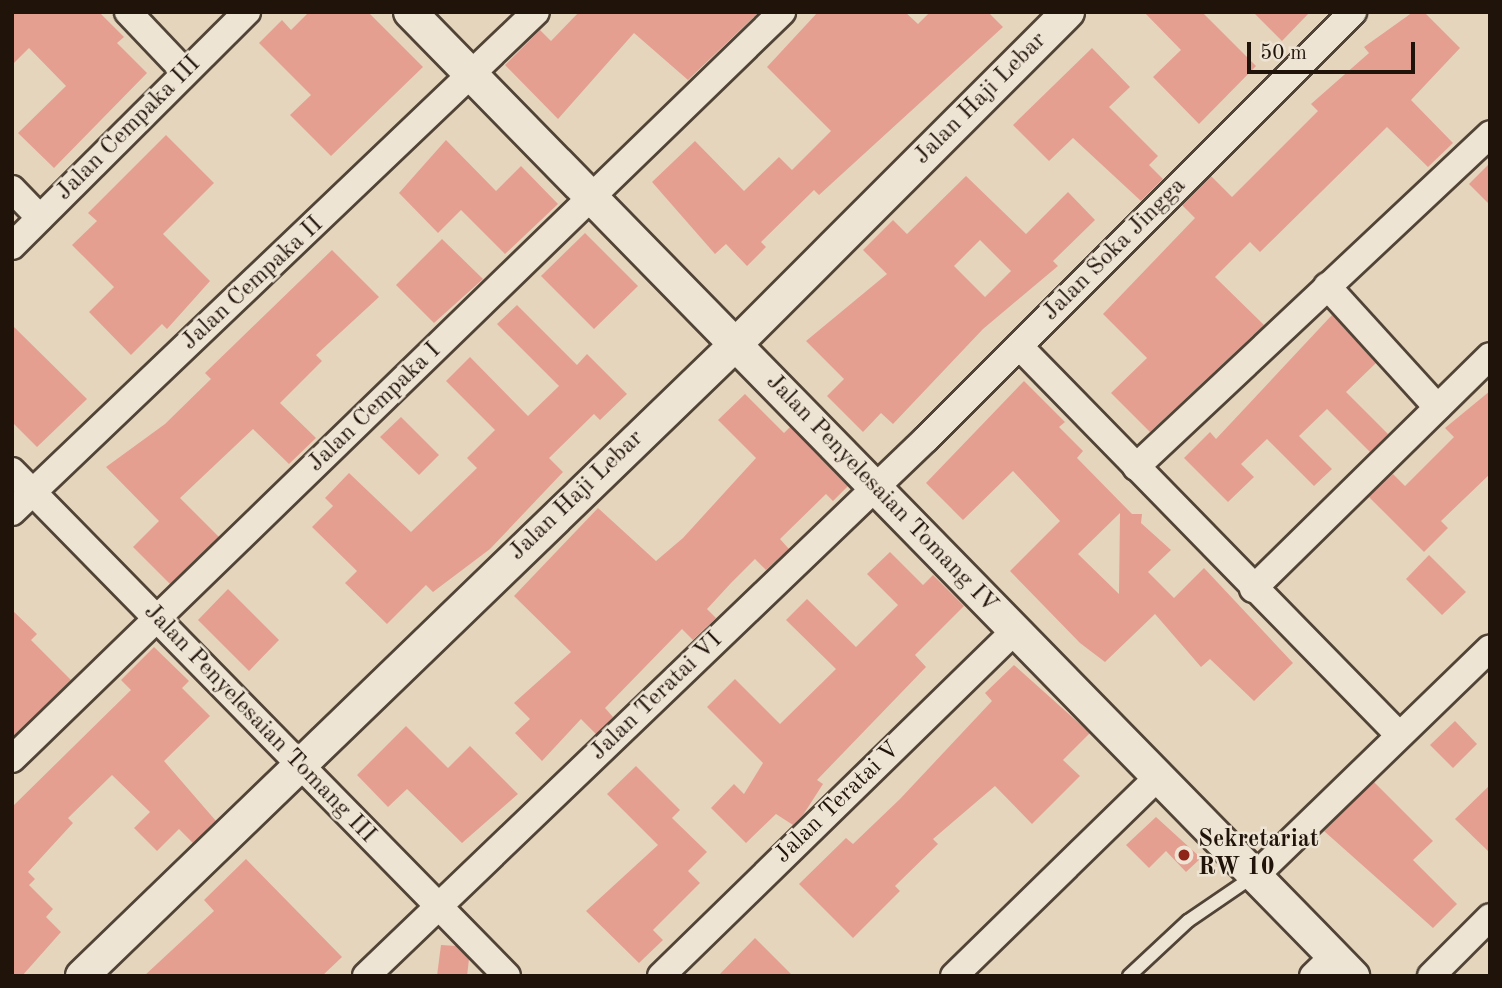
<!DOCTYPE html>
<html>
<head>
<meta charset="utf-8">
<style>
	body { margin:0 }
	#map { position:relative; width:1502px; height:988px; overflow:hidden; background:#e5d5bd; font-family:"Old Standard TT",serif }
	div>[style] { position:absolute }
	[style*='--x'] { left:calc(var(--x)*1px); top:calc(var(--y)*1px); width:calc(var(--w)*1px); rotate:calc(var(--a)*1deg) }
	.building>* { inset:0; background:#e49f91 }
	.roads { filter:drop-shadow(2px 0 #514437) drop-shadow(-2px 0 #514437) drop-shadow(0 2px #514437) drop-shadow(0 -2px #514437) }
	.service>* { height:12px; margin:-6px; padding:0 6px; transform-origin:6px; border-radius:6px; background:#eee4d4 }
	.minor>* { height:26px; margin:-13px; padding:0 13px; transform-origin:13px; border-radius:13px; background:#eee4d4 }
	.tertiary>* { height:32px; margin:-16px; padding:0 16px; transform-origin:16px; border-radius:16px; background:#eee4d4 }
	.dots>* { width:19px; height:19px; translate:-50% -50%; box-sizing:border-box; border:4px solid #eee4d4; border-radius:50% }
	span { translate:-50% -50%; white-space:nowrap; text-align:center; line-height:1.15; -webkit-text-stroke:5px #eee4d4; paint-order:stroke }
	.street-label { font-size:24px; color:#20130a }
	.poi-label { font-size:24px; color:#20130a; font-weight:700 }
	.left { translate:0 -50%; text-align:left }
	.frame { position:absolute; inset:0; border:14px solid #20130a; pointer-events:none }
	.scale { position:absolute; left:1247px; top:42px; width:168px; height:32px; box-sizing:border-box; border:4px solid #20130a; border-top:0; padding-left:9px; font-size:21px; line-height:24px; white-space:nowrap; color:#20130a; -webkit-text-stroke:5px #eee4d4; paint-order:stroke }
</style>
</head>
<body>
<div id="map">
	<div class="building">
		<i style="clip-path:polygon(12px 12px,99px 12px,124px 37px,117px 43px,147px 73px,54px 168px,18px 133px,66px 86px,29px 48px,12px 65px)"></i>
		<i style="clip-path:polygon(309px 12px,368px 12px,423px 67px,331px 156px,290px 115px,311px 95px,259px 43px,282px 20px,291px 30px)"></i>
		<i style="clip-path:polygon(579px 12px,759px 12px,688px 80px,634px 33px,558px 119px,505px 65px,540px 30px,551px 41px)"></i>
		<i style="clip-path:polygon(818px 12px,905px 12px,918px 24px,930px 12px,988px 12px,1003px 27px,819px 195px,814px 190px,761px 242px,766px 247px,747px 266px,726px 244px,715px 254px,652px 182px,695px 141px,744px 191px,779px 157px,792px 170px,831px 131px,767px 67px)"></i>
		<i style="clip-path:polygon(1144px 12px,1202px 12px,1256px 66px,1199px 124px,1153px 77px,1181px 50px)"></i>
		<i style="clip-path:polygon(1253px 12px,1310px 12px,1282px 41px)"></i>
		<i style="clip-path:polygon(1413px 12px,1424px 12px,1460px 48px,1411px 100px,1453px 143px,1428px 167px,1387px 127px,1260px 252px,1250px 242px,1215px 277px,1264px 325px,1150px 432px,1111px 393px,1147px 358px,1103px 314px,1195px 218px,1182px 205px,1211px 176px,1232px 197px,1318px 111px,1311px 104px,1369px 53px,1364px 47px)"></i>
		<i style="clip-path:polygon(1092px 48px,1130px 87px,1109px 107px,1158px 156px,1149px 165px,1163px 179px,1141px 201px,1073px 138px,1049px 161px,1013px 125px)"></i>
		<i style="clip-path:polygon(166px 135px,214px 183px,163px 234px,210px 281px,167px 329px,162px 324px,131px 355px,89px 312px,114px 287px,72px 245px,97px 221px,88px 213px)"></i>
		<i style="clip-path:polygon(446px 140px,496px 191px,521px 166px,558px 204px,505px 254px,461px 210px,438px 233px,399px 193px)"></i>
		<i style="clip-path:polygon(1490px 163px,1490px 205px,1469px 184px)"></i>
		<i style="clip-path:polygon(evenodd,966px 176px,1026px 234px,1068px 192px,1095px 220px,1053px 261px,1058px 266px,983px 329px,893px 424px,881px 413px,863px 432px,827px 396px,844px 379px,806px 341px,887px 274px,863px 250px,893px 220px,907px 234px,966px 176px,980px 240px,1011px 271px,985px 297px,954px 266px,980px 240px)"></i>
		<i style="clip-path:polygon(585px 233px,638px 286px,594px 329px,541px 276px)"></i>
		<i style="clip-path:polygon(442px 239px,483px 279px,434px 323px,396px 285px)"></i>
		<i style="clip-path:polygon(332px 250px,379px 297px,316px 355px,322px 361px,280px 403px,316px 438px,289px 464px,253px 429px,180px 498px,219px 537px,170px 584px,133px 547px,159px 521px,106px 467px,165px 424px,211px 379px,205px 373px)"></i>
		<i style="clip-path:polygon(517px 305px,577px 365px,587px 354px,627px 394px,600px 420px,594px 414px,549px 458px,563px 472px,490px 549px,433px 592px,426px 585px,387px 624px,345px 583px,357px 571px,312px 527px,333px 506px,325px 498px,349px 473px,411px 532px,477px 468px,467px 458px,495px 430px,446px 381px,470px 357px,528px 416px,559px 386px,497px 324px)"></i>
		<i style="clip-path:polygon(1332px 315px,1376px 363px,1346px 392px,1388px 434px,1370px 452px,1327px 409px,1299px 436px,1332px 469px,1314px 486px,1267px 439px,1241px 464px,1254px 477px,1228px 502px,1184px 458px,1210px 432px,1216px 439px)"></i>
		<i style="clip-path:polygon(12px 325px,87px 399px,37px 447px,12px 422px)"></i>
		<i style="clip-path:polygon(evenodd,1024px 381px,1065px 422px,1059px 427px,1083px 451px,1077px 458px,1132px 514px,1142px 514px,1141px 523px,1171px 550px,1148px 572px,1174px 598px,1204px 568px,1293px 663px,1254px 701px,1210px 659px,1201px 667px,1155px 614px,1105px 662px,1080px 643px,1010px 571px,1060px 521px,1013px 471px,963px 520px,926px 483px,1024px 381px,1120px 513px,1119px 594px,1078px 554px,1120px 513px)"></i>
		<i style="clip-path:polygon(1490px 391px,1490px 474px,1441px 521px,1448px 528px,1424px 552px,1369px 497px,1393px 474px,1405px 486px,1454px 437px,1445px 428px)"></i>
		<i style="clip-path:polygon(745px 394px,784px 433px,790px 427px,848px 486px,833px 501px,826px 494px,780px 539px,789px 549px,766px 570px,755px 559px,731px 583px,707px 609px,716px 618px,693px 640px,682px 629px,605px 708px,613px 717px,596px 734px,581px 719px,542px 761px,515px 733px,530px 719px,514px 703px,571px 652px,514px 596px,598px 508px,656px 561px,683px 538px,756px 458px,718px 420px)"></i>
		<i style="clip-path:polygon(401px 417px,439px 455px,419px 475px,380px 437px)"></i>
		<i style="clip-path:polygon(890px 552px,923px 585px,933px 575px,964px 606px,915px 655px,926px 667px,817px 780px,823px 784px,803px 815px,793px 825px,776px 814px,746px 843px,711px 808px,734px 784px,744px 794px,763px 763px,707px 707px,735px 679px,780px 724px,836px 669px,786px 620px,807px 599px,856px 647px,898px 605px,867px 574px)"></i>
		<i style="clip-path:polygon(1429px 555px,1466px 592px,1442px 615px,1406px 579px)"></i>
		<i style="clip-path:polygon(228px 589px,279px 640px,249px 671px,198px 620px)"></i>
		<i style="clip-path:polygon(12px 610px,37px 634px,31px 640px,71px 680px,12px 737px)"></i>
		<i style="clip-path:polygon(154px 647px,189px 681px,182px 688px,210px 716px,164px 761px,216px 821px,193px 843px,179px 829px,157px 851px,134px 828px,150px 812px,112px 775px,68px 818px,73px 823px,28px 872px,35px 879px,29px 885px,53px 909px,46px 917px,61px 932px,22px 976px,12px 976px,12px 807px,131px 690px,121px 680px)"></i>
		<i style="clip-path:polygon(1014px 665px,1090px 733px,1063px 760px,1080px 776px,1032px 824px,995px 786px,933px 839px,938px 844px,895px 886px,900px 891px,853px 938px,799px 884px,846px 838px,853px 844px,900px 799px,992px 701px,985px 693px)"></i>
		<i style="clip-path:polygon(1455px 721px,1477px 744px,1453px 768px,1430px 745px)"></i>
		<i style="clip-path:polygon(406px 726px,448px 768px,470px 746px,518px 794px,462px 843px,407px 789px,388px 807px,357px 775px)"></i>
		<i style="clip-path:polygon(636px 766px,680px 810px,672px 818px,707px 852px,688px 871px,700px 883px,653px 930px,663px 940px,639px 963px,586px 911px,658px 845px,607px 794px)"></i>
		<i style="clip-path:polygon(1374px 782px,1433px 841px,1413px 860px,1457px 904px,1433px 928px,1324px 831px)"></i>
		<i style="clip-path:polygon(1490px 785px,1490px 853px,1455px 819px)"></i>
		<i style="clip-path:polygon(1156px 817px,1201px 858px,1186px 872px,1166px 851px,1149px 868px,1126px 845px)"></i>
		<i style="clip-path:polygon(246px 859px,342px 957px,322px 976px,144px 976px,214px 911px,204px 900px)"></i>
		<i style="clip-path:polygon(755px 938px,793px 976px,718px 976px)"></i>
		<i style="clip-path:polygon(441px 945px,456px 946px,469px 959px,467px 976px,437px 976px)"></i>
	</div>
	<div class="roads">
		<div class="service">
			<i style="--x:1129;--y:976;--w:81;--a:-43"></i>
			<i style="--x:1188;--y:921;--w:80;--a:-34.3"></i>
		</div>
		<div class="minor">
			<i style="--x:128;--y:12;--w:83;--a:46.5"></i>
			<i style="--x:12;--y:189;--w:40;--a:46"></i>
			<i style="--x:12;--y:246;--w:332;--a:-44.9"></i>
			<i style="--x:1327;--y:286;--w:164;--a:47.7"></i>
			<i style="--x:1019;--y:346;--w:542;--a:45.67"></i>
			<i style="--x:1136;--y:467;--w:486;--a:-43.2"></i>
			<i style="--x:12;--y:471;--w:707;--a:45.57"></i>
			<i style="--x:12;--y:512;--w:724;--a:-43.66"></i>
			<i style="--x:1253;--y:589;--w:332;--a:-44.5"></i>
			<i style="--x:12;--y:759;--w:1073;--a:-44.13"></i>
			<i style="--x:1255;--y:876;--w:327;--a:-44.1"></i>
			<i style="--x:366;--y:976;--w:776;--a:-43.8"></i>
			<i style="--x:926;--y:439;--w:604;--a:-45"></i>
			<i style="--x:661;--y:976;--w:494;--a:-44.3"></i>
			<i style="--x:954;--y:976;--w:285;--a:-44.3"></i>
			<i style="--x:1313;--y:976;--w:29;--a:-44"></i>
			<i style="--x:1431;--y:976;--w:83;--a:-45"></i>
		</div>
		<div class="tertiary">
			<i style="--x:410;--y:12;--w:1349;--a:45.63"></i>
			<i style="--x:82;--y:976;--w:908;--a:-44.02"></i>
			<i style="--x:735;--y:345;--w:471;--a:-45"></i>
		</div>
	</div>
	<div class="dots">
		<i style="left:1184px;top:855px;background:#8f2418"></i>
	</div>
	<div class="street-label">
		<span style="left:981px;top:99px;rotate:-45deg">Jalan Haji Lebar</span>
		<span style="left:129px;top:129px;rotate:-45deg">Jalan Cempaka III</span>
		<span style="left:1115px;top:250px;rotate:-45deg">Jalan Soka Jingga</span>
		<span style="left:253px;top:284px;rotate:-43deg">Jalan Cempaka II</span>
		<span style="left:375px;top:408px;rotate:-44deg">Jalan Cempaka I</span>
		<span style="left:881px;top:494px;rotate:46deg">Jalan Penyelesaian Tomang IV</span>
		<span style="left:577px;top:496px;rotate:-44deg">Jalan Haji Lebar</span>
		<span style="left:657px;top:697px;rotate:-44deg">Jalan Teratai VI</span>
		<span style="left:259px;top:724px;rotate:46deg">Jalan Penyelesaian Tomang III</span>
		<span style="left:838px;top:803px;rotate:-44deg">Jalan Teratai V</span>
	</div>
	<div class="poi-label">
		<span class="left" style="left:1198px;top:855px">Sekretariat<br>RW 10</span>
	</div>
	<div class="frame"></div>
	<div class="scale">50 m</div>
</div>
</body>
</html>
